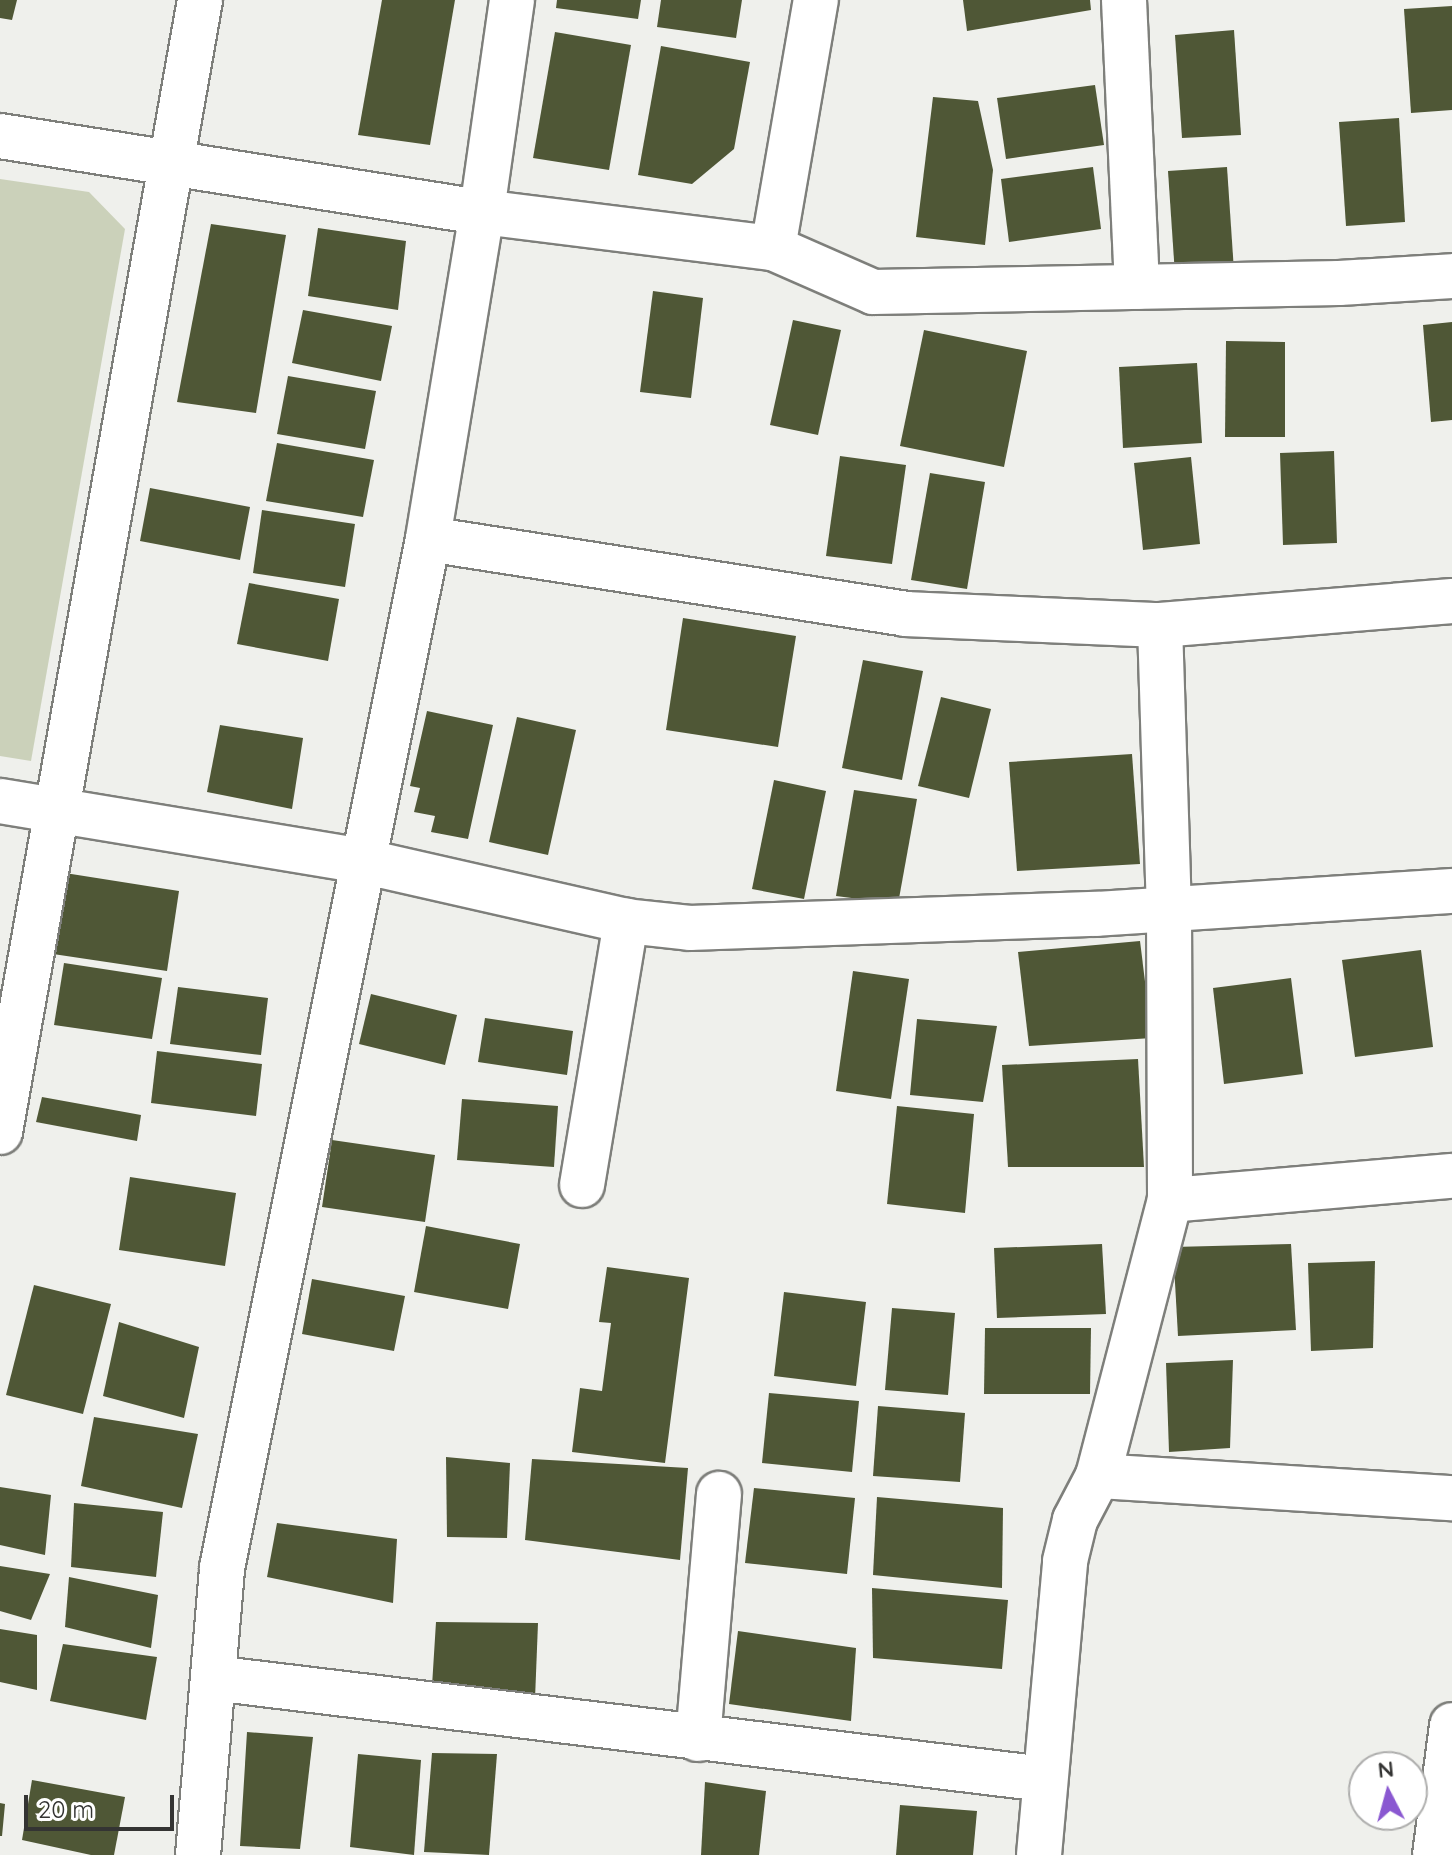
<!DOCTYPE html>
<html>
<head>
<meta charset="utf-8">
<style>
	body { margin:0 }
	#map { position:relative; width:1452px; height:1855px; overflow:hidden; background:#eff0ec; font-family:Quicksand,sans-serif }
	div>[style] { position:absolute }
	[style*='--x'] { left:calc(var(--x)*1px); top:calc(var(--y)*1px); width:calc(var(--w)*1px); rotate:calc(var(--a)*1deg) }
	.green>* { inset:0; background:#cbd1ba }
	.building>* { inset:0; background:#4f5736 }
	.roads { filter:drop-shadow(2px 0 #7e7f7b) drop-shadow(-2px 0 #7e7f7b) drop-shadow(0 2px #7e7f7b) drop-shadow(0 -2px #7e7f7b) }
	.minor>* { height:44px; margin:-22px; padding:0 22px; transform-origin:22px; border-radius:22px; background:#fff }
	span { translate:-50% -50%; white-space:nowrap; text-align:center; line-height:1.15; -webkit-text-stroke:8px #fff; paint-order:stroke }
	.north { position:absolute; left:1348px; top:1751px; width:80px; height:80px; box-sizing:border-box; background:#fff; border:2px solid #aeaead; border-radius:50%; rotate:354deg; font-size:22px; font-weight:700; line-height:32px; text-align:center; color:#343433 }
	.north::after { content:''; display:block; margin:auto; width:28px; height:36px; background:#8a58d1; clip-path:polygon(50% 0,100% 100%,50% 72%,0 100%) }
	.scale { position:absolute; left:24px; top:1795px; width:150px; height:36px; box-sizing:border-box; border:4px solid #343433; border-top:0; padding-left:10px; font-size:24px; line-height:28px; white-space:nowrap; color:#343433; -webkit-text-stroke:6px #fff; paint-order:stroke }
</style>
</head>
<body>
<div id="map">
	<div class="green">
		<i style="clip-path:polygon(0 179px,89px 192px,125px 229px,31px 761px,0 756px)"></i>
	</div>
	<div class="building">
		<i style="clip-path:polygon(0 0,17px 0,12px 20px,0 18px)"></i>
		<i style="clip-path:polygon(382px 0,455px 0,430px 145px,358px 135px)"></i>
		<i style="clip-path:polygon(557px 0,641px 0,638px 19px,556px 8px)"></i>
		<i style="clip-path:polygon(661px 0,742px 0,736px 38px,657px 27px)"></i>
		<i style="clip-path:polygon(963px 0,1090px 0,1091px 10px,967px 31px)"></i>
		<i style="clip-path:polygon(1452px 6px,1452px 110px,1411px 113px,1404px 9px)"></i>
		<i style="clip-path:polygon(1234px 30px,1241px 135px,1182px 138px,1175px 35px)"></i>
		<i style="clip-path:polygon(555px 32px,631px 45px,609px 170px,533px 158px)"></i>
		<i style="clip-path:polygon(661px 46px,750px 62px,734px 149px,692px 184px,638px 175px)"></i>
		<i style="clip-path:polygon(1095px 85px,1104px 145px,1006px 159px,997px 98px)"></i>
		<i style="clip-path:polygon(933px 97px,978px 101px,993px 170px,985px 245px,916px 237px)"></i>
		<i style="clip-path:polygon(1399px 118px,1405px 222px,1346px 226px,1339px 122px)"></i>
		<i style="clip-path:polygon(1093px 167px,1101px 229px,1009px 242px,1001px 179px)"></i>
		<i style="clip-path:polygon(1227px 167px,1234px 271px,1175px 275px,1168px 171px)"></i>
		<i style="clip-path:polygon(211px 224px,286px 235px,256px 413px,177px 402px)"></i>
		<i style="clip-path:polygon(318px 228px,406px 241px,398px 310px,308px 296px)"></i>
		<i style="clip-path:polygon(653px 291px,703px 298px,691px 398px,640px 392px)"></i>
		<i style="clip-path:polygon(303px 310px,392px 326px,381px 381px,292px 363px)"></i>
		<i style="clip-path:polygon(793px 320px,841px 330px,818px 435px,770px 425px)"></i>
		<i style="clip-path:polygon(1452px 322px,1452px 420px,1431px 422px,1423px 325px)"></i>
		<i style="clip-path:polygon(924px 330px,1027px 351px,1004px 467px,900px 446px)"></i>
		<i style="clip-path:polygon(1226px 341px,1285px 342px,1285px 437px,1225px 437px)"></i>
		<i style="clip-path:polygon(1197px 363px,1202px 443px,1123px 448px,1119px 367px)"></i>
		<i style="clip-path:polygon(288px 376px,376px 391px,365px 449px,277px 434px)"></i>
		<i style="clip-path:polygon(277px 443px,374px 460px,363px 517px,266px 501px)"></i>
		<i style="clip-path:polygon(1334px 451px,1337px 543px,1283px 545px,1280px 453px)"></i>
		<i style="clip-path:polygon(840px 456px,906px 465px,892px 564px,826px 556px)"></i>
		<i style="clip-path:polygon(1191px 457px,1200px 544px,1143px 550px,1134px 463px)"></i>
		<i style="clip-path:polygon(930px 473px,985px 482px,967px 589px,911px 580px)"></i>
		<i style="clip-path:polygon(150px 488px,250px 507px,240px 560px,140px 541px)"></i>
		<i style="clip-path:polygon(262px 510px,355px 524px,345px 587px,253px 573px)"></i>
		<i style="clip-path:polygon(249px 583px,339px 599px,328px 661px,237px 644px)"></i>
		<i style="clip-path:polygon(683px 618px,796px 636px,778px 747px,666px 730px)"></i>
		<i style="clip-path:polygon(863px 660px,923px 671px,902px 780px,842px 768px)"></i>
		<i style="clip-path:polygon(941px 697px,991px 709px,969px 798px,918px 786px)"></i>
		<i style="clip-path:polygon(427px 711px,493px 725px,468px 839px,431px 832px,435px 816px,414px 812px,420px 788px,410px 786px)"></i>
		<i style="clip-path:polygon(517px 717px,576px 730px,548px 855px,489px 842px)"></i>
		<i style="clip-path:polygon(220px 725px,303px 738px,292px 809px,207px 792px)"></i>
		<i style="clip-path:polygon(1132px 754px,1140px 864px,1017px 871px,1009px 762px)"></i>
		<i style="clip-path:polygon(774px 780px,826px 791px,804px 899px,752px 889px)"></i>
		<i style="clip-path:polygon(854px 790px,917px 799px,898px 904px,836px 896px)"></i>
		<i style="clip-path:polygon(65px 873px,179px 891px,167px 971px,53px 954px)"></i>
		<i style="clip-path:polygon(1140px 941px,1152px 1038px,1029px 1046px,1018px 952px)"></i>
		<i style="clip-path:polygon(1421px 950px,1433px 1047px,1355px 1057px,1342px 960px)"></i>
		<i style="clip-path:polygon(64px 963px,162px 978px,152px 1039px,54px 1025px)"></i>
		<i style="clip-path:polygon(853px 971px,909px 979px,891px 1099px,836px 1091px)"></i>
		<i style="clip-path:polygon(1291px 978px,1303px 1074px,1224px 1084px,1213px 988px)"></i>
		<i style="clip-path:polygon(178px 987px,268px 998px,261px 1055px,170px 1044px)"></i>
		<i style="clip-path:polygon(371px 994px,457px 1015px,445px 1065px,359px 1044px)"></i>
		<i style="clip-path:polygon(485px 1018px,573px 1031px,567px 1075px,478px 1062px)"></i>
		<i style="clip-path:polygon(917px 1019px,997px 1026px,983px 1102px,910px 1095px)"></i>
		<i style="clip-path:polygon(157px 1051px,262px 1064px,256px 1116px,151px 1103px)"></i>
		<i style="clip-path:polygon(1138px 1059px,1144px 1167px,1008px 1167px,1002px 1065px)"></i>
		<i style="clip-path:polygon(42px 1097px,141px 1115px,137px 1141px,36px 1122px)"></i>
		<i style="clip-path:polygon(462px 1099px,558px 1106px,554px 1167px,457px 1160px)"></i>
		<i style="clip-path:polygon(897px 1106px,974px 1114px,965px 1213px,887px 1204px)"></i>
		<i style="clip-path:polygon(332px 1140px,435px 1155px,425px 1222px,322px 1207px)"></i>
		<i style="clip-path:polygon(130px 1177px,236px 1193px,225px 1266px,119px 1250px)"></i>
		<i style="clip-path:polygon(426px 1226px,520px 1244px,508px 1309px,414px 1292px)"></i>
		<i style="clip-path:polygon(1102px 1244px,1106px 1314px,997px 1318px,994px 1248px)"></i>
		<i style="clip-path:polygon(1291px 1244px,1296px 1330px,1178px 1336px,1173px 1247px)"></i>
		<i style="clip-path:polygon(1375px 1261px,1373px 1348px,1311px 1351px,1308px 1263px)"></i>
		<i style="clip-path:polygon(607px 1267px,689px 1278px,665px 1463px,572px 1452px,580px 1388px,602px 1391px,611px 1323px,599px 1322px)"></i>
		<i style="clip-path:polygon(312px 1279px,405px 1296px,394px 1351px,302px 1334px)"></i>
		<i style="clip-path:polygon(34px 1285px,111px 1304px,83px 1414px,6px 1395px)"></i>
		<i style="clip-path:polygon(784px 1292px,866px 1302px,856px 1386px,774px 1376px)"></i>
		<i style="clip-path:polygon(892px 1308px,955px 1313px,948px 1395px,885px 1390px)"></i>
		<i style="clip-path:polygon(119px 1322px,199px 1347px,184px 1418px,103px 1396px)"></i>
		<i style="clip-path:polygon(985px 1328px,1091px 1328px,1090px 1394px,984px 1394px)"></i>
		<i style="clip-path:polygon(1233px 1360px,1230px 1448px,1169px 1452px,1166px 1363px)"></i>
		<i style="clip-path:polygon(769px 1393px,859px 1401px,852px 1472px,762px 1463px)"></i>
		<i style="clip-path:polygon(878px 1406px,965px 1413px,960px 1482px,873px 1476px)"></i>
		<i style="clip-path:polygon(94px 1417px,198px 1434px,182px 1508px,81px 1486px)"></i>
		<i style="clip-path:polygon(446px 1457px,510px 1463px,507px 1538px,447px 1537px)"></i>
		<i style="clip-path:polygon(532px 1459px,688px 1468px,680px 1560px,525px 1540px)"></i>
		<i style="clip-path:polygon(0 1487px,51px 1495px,45px 1555px,0 1545px)"></i>
		<i style="clip-path:polygon(754px 1488px,855px 1498px,847px 1574px,745px 1563px)"></i>
		<i style="clip-path:polygon(877px 1497px,1003px 1508px,1002px 1588px,873px 1575px)"></i>
		<i style="clip-path:polygon(74px 1503px,163px 1512px,156px 1577px,71px 1567px)"></i>
		<i style="clip-path:polygon(277px 1523px,397px 1539px,393px 1603px,267px 1577px)"></i>
		<i style="clip-path:polygon(0 1566px,50px 1574px,31px 1620px,0 1611px)"></i>
		<i style="clip-path:polygon(69px 1577px,158px 1595px,151px 1648px,65px 1627px)"></i>
		<i style="clip-path:polygon(872px 1588px,1008px 1600px,1002px 1669px,873px 1658px)"></i>
		<i style="clip-path:polygon(436px 1622px,538px 1623px,535px 1699px,432px 1686px)"></i>
		<i style="clip-path:polygon(0 1629px,37px 1635px,37px 1690px,0 1682px)"></i>
		<i style="clip-path:polygon(738px 1631px,856px 1648px,851px 1721px,729px 1704px)"></i>
		<i style="clip-path:polygon(63px 1644px,157px 1657px,146px 1720px,50px 1701px)"></i>
		<i style="clip-path:polygon(247px 1732px,313px 1737px,300px 1849px,240px 1846px)"></i>
		<i style="clip-path:polygon(432px 1753px,497px 1754px,489px 1855px,424px 1852px)"></i>
		<i style="clip-path:polygon(358px 1754px,421px 1760px,414px 1855px,350px 1847px)"></i>
		<i style="clip-path:polygon(32px 1780px,125px 1797px,114px 1855px,91px 1855px,22px 1840px)"></i>
		<i style="clip-path:polygon(705px 1782px,766px 1791px,759px 1855px,701px 1855px)"></i>
		<i style="clip-path:polygon(0 1803px,5px 1804px,2px 1836px,0 1836px)"></i>
		<i style="clip-path:polygon(900px 1805px,977px 1811px,973px 1855px,896px 1855px)"></i>
	</div>
	<div class="roads">
		<div class="minor">
			<i style="--x:512;--y:0;--w:214;--a:98.1"></i>
			<i style="--x:482;--y:212;--w:293;--a:7.1"></i>
			<i style="--x:773;--y:248;--w:252;--a:-80.2"></i>
			<i style="--x:1124;--y:0;--w:287;--a:87.4"></i>
			<i style="--x:0;--y:136;--w:488;--a:9"></i>
			<i style="--x:482;--y:212;--w:331;--a:99.4"></i>
			<i style="--x:428;--y:539;--w:483;--a:8.9"></i>
			<i style="--x:905;--y:614;--w:255;--a:2.5"></i>
			<i style="--x:1160;--y:625;--w:293;--a:-4.7"></i>
			<i style="--x:773;--y:248;--w:109;--a:23.7"></i>
			<i style="--x:873;--y:292;--w:466;--a:-1.1"></i>
			<i style="--x:1339;--y:283;--w:113;--a:-3.5"></i>
			<i style="--x:1160;--y:625;--w:283;--a:88.2"></i>
			<i style="--x:1169;--y:908;--w:292;--a:89.8"></i>
			<i style="--x:0;--y:801;--w:367;--a:9.4"></i>
			<i style="--x:362;--y:861;--w:271;--a:12.8"></i>
			<i style="--x:626;--y:921;--w:64;--a:6.2"></i>
			<i style="--x:690;--y:928;--w:406;--a:-2"></i>
			<i style="--x:1096;--y:914;--w:357;--a:-3.7"></i>
			<i style="--x:0;--y:1132;--w:1150;--a:-79.98"></i>
			<i style="--x:582;--y:1185;--w:268;--a:-80.5"></i>
			<i style="--x:1098;--y:1476;--w:355;--a:3.6"></i>
			<i style="--x:213;--y:1678;--w:837;--a:6.93"></i>
			<i style="--x:698;--y:1739;--w:246;--a:-85.1"></i>
			<i style="--x:198;--y:1855;--w:288;--a:-85.2"></i>
			<i style="--x:222;--y:1568;--w:1049;--a:-78.68"></i>
			<i style="--x:1039;--y:1855;--w:295;--a:-84.9"></i>
			<i style="--x:1065;--y:1561;--w:42;--a:-76.3"></i>
			<i style="--x:1075;--y:1520;--w:50;--a:-62.4"></i>
			<i style="--x:1098;--y:1476;--w:285;--a:-75.4"></i>
			<i style="--x:1170;--y:1200;--w:283;--a:-4.9"></i>
			<i style="--x:1435;--y:1855;--w:131;--a:-82.5"></i>
		</div>
	</div>
	<div class="north">N</div>
	<div class="scale">20 m</div>
</div>
</body>
</html>
